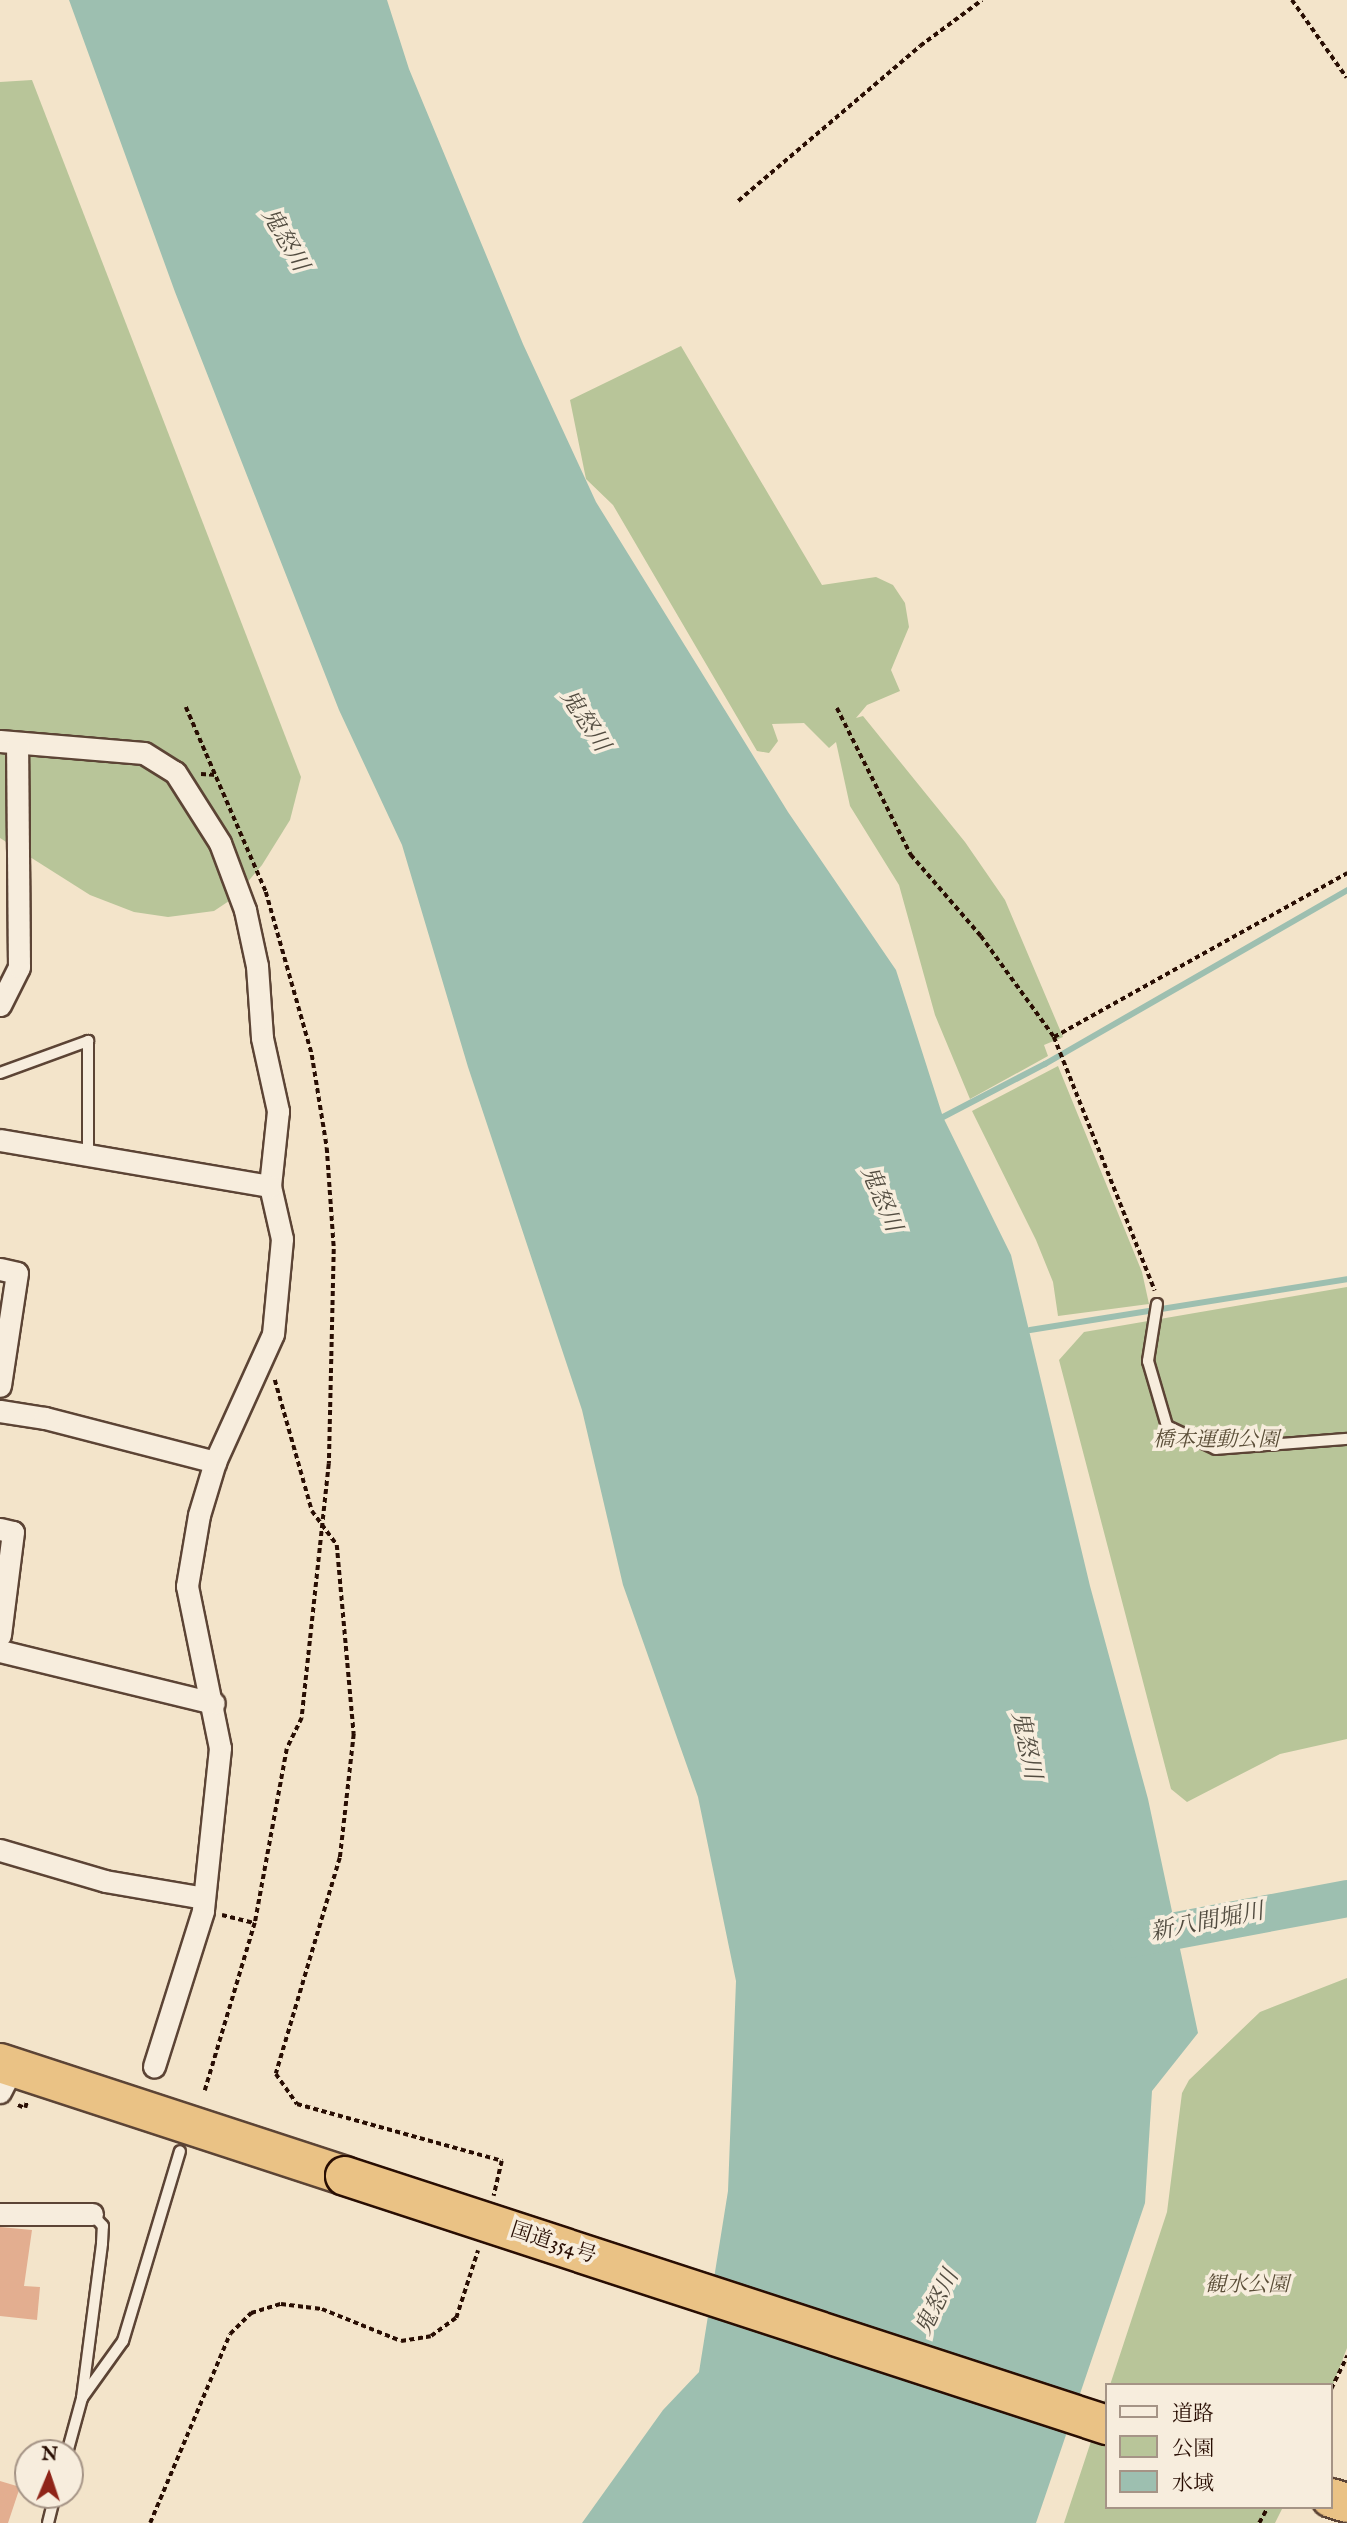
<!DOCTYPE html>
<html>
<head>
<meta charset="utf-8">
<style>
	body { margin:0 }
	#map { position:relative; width:1347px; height:2523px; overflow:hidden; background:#f3e4ca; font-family:"IM FELL English","Noto Serif JP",serif }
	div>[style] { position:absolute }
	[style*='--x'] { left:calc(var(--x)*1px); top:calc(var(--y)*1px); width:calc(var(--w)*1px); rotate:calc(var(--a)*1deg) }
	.green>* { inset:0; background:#b8c599 }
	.water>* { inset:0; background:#9dbfb0 }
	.stream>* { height:6px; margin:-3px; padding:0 3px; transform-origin:3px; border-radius:3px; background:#9dbfb0 }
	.river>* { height:37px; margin:-18.5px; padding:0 18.5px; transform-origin:18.5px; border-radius:18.5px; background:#9dbfb0 }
	.building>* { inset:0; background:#e3ae90 }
	.path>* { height:3.5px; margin-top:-1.75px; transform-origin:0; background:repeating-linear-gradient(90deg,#290e03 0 5px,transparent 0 8.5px) }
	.roads { filter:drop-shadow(2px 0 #5c4435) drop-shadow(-2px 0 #5c4435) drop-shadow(0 2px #5c4435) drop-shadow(0 -2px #5c4435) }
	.lane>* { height:10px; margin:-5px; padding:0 5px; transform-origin:5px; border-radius:5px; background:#f7eddd }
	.street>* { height:21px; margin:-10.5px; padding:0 10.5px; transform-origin:10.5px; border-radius:10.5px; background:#f7eddd }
	.highway>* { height:38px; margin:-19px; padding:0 19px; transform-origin:19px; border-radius:19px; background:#eac285 }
	.bridges { filter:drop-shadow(2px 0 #290e03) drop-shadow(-2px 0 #290e03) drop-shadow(0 2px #290e03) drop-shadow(0 -2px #290e03) }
	.highway-bridge>* { height:38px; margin:-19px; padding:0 19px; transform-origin:19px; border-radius:19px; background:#eac285 }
	span { translate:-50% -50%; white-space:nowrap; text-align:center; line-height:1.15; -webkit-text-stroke:7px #f7eddd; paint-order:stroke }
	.park-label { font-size:21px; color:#5b4e38; font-style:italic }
	.street-label { font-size:21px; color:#290e03 }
	.water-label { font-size:23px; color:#524c40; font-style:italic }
	.legend { position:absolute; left:1105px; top:2383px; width:228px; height:126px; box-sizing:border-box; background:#f7eddd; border:2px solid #a59486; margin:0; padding:9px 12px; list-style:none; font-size:21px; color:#290e03 }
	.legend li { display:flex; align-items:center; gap:14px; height:35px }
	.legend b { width:35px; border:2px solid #a59486 }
	.north { position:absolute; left:14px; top:2439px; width:70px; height:70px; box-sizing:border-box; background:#f7eddd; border:2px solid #a59486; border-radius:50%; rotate:2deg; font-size:19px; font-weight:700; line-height:28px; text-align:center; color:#290e03 }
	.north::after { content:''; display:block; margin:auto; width:24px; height:32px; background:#8f2418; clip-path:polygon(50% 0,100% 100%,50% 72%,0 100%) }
</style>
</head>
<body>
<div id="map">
	<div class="green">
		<i style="clip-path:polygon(32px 80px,301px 777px,290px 820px,262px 865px,235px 897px,214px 911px,168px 917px,134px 912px,90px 895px,0 838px,0 82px)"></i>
		<i style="clip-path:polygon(681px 346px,822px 585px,876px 577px,893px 585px,905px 603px,909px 627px,891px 670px,900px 691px,867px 705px,856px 718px,863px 716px,965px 842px,1005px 900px,1063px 1037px,1044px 1045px,1048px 1056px,970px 1099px,935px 1015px,899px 885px,850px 806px,836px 742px,829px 748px,804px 723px,772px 724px,778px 741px,769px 753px,757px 751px,613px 505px,586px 479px,570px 400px)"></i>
		<i style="clip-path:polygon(1058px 1066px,1142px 1272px,1149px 1304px,1058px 1316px,1053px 1282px,1036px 1240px,972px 1111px)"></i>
		<i style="clip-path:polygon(1347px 1287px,1347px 1739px,1280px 1754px,1187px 1802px,1171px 1789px,1059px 1360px,1084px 1332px)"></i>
		<i style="clip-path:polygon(1347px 1978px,1347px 2348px,1331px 2390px,1331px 2385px,1110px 2385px,1167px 2212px,1182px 2093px,1189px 2080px,1260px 2012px)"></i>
		<i style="clip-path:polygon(1107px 2393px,1107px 2507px,1283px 2507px,1275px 2523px,1064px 2523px)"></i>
	</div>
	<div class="water">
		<i style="clip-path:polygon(69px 0,387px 0,409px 69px,523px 344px,596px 502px,788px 812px,896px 970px,943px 1117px,1011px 1255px,1090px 1586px,1148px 1799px,1198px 2033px,1152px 2091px,1145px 2203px,1036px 2523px,582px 2523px,663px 2410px,699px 2372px,728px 2191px,736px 1981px,698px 1797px,623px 1585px,582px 1410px,468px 1067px,402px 845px,339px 710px,175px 292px)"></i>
	</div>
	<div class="stream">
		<i style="--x:943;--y:1117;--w:115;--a:-27.5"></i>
		<i style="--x:1045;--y:1064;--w:349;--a:-29.9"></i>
		<i style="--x:1030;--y:1330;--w:321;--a:-9.1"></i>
	</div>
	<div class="river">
		<i style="--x:1128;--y:1939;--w:223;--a:-10.6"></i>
	</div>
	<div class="building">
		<i style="clip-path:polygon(0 2227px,32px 2230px,24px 2286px,40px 2287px,37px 2320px,0 2316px)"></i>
		<i style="clip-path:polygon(0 2481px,20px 2487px,8px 2523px,0 2523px)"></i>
	</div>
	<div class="path">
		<i style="--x:1292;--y:0;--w:95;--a:54.8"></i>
		<i style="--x:738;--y:201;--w:239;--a:-40.4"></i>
		<i style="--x:920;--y:46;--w:77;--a:-36.6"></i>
		<i style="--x:186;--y:707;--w:202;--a:66.6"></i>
		<i style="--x:266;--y:892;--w:169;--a:74.2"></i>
		<i style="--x:312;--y:1055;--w:94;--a:80.8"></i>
		<i style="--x:327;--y:1148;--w:101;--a:86"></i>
		<i style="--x:334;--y:1249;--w:215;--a:91.3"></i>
		<i style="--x:329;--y:1464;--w:255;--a:96.1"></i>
		<i style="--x:302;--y:1718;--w:34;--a:116"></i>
		<i style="--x:287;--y:1749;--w:177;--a:100.4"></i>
		<i style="--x:255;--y:1923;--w:175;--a:106.6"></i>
		<i style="--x:837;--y:708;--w:165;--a:63.3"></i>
		<i style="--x:911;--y:855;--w:107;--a:49.2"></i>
		<i style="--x:981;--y:936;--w:125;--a:54.1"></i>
		<i style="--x:1054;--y:1037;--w:273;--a:68.3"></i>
		<i style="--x:201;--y:774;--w:16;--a:4"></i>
		<i style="--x:1054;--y:1037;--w:336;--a:-29.2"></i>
		<i style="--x:275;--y:1380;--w:136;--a:74.2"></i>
		<i style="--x:312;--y:1511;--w:42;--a:53.7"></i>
		<i style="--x:337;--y:1545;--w:190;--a:84.9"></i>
		<i style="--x:354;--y:1734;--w:125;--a:96.4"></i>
		<i style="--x:340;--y:1858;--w:225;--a:106.5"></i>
		<i style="--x:276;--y:2074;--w:37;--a:55"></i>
		<i style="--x:297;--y:2104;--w:213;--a:15.5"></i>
		<i style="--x:502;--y:2161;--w:36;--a:103"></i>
		<i style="--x:222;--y:1915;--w:34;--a:14"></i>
		<i style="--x:18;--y:2105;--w:8;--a:23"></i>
		<i style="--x:25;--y:2108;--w:7;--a:-74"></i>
		<i style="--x:1331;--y:2389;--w:37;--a:-64"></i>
		<i style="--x:150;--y:2523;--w:205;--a:-67.1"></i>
		<i style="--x:230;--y:2334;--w:30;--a:-45"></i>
		<i style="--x:251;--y:2313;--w:31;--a:-17"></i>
		<i style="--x:281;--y:2304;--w:41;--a:7"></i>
		<i style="--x:322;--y:2309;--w:85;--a:22.1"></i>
		<i style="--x:401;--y:2341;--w:30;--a:-9"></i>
		<i style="--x:431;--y:2336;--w:31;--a:-36"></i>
		<i style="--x:456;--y:2318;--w:71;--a:-72.1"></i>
		<i style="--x:1259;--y:2523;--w:18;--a:-61"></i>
	</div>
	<div class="roads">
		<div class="lane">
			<i style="--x:0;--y:1073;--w:94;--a:-20"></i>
			<i style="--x:88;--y:1041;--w:114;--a:90"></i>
			<i style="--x:1157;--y:1304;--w:58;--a:99"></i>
			<i style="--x:1148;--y:1361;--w:68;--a:73.7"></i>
			<i style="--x:1167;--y:1426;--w:54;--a:25.1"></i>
			<i style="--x:1216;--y:1449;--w:131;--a:-4.4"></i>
			<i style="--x:82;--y:2398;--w:70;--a:-54.3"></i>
			<i style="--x:123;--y:2341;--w:198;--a:-73.3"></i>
			<i style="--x:67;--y:2453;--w:57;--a:-74.7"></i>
			<i style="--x:82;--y:2398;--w:156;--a:-82.6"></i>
			<i style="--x:102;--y:2243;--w:17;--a:-87"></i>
			<i style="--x:103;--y:2226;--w:16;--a:-133"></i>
			<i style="--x:48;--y:2523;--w:29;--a:-76"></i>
		</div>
		<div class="street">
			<i style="--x:0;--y:741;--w:144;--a:4.8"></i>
			<i style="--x:144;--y:753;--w:36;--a:32"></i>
			<i style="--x:175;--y:772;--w:84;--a:57.6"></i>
			<i style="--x:220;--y:843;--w:72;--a:69.5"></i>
			<i style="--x:245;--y:910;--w:57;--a:77.9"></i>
			<i style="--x:257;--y:966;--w:72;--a:86"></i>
			<i style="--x:262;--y:1038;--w:75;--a:77.6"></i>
			<i style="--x:278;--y:1111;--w:75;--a:96.1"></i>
			<i style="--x:270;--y:1186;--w:54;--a:77.2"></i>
			<i style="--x:282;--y:1239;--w:95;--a:95.4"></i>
			<i style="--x:273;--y:1334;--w:141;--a:114.4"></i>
			<i style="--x:215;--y:1462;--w:55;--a:106.8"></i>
			<i style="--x:199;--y:1515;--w:72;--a:99.6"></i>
			<i style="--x:187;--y:1586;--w:165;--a:78.5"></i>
			<i style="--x:220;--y:1748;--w:164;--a:96"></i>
			<i style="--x:203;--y:1911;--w:163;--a:107.5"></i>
			<i style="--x:0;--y:1005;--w:42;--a:-63.4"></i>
			<i style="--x:19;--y:967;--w:223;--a:-90.5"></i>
			<i style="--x:0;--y:1140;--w:274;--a:9.7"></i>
			<i style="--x:0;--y:1269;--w:17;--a:13"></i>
			<i style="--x:17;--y:1273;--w:114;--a:98.6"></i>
			<i style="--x:0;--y:1411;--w:46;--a:8.8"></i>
			<i style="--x:45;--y:1418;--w:176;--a:14.5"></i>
			<i style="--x:0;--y:1529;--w:13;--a:13"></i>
			<i style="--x:13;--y:1532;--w:104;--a:97.2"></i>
			<i style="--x:0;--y:1651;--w:220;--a:13.7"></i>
			<i style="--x:0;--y:1850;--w:109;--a:16.4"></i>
			<i style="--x:105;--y:1881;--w:100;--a:9.7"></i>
			<i style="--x:0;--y:2092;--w:28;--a:-63"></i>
			<i style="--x:0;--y:2214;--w:92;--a:0"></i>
		</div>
		<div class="highway">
			<i style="--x:0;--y:2063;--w:363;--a:18.1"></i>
			<i style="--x:1331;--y:2498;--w:17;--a:17"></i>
		</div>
	</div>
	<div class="bridges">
		<div class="highway-bridge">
			<i style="--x:345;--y:2176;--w:802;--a:18.1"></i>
		</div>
	</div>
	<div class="park-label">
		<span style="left:1216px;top:1441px">橋本運動公園</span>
		<span style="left:1247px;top:2286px">観水公園</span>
	</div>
	<div class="street-label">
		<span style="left:553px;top:2244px;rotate:18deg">国道354号</span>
	</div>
	<div class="water-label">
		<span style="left:284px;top:240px;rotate:60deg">鬼怒川</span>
		<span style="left:584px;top:721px;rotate:57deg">鬼怒川</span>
		<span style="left:880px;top:1199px;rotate:67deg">鬼怒川</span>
		<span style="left:1025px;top:1745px;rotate:78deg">鬼怒川</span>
		<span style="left:1207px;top:1923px;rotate:-11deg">新八間堀川</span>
		<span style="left:938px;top:2303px;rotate:-64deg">鬼怒川</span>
	</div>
	<ul class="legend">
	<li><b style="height:9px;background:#f7eddd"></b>道路</li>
	<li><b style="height:19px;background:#b8c599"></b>公園</li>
	<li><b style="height:19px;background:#9dbfb0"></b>水域</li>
	</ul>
	<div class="north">N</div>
</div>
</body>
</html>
